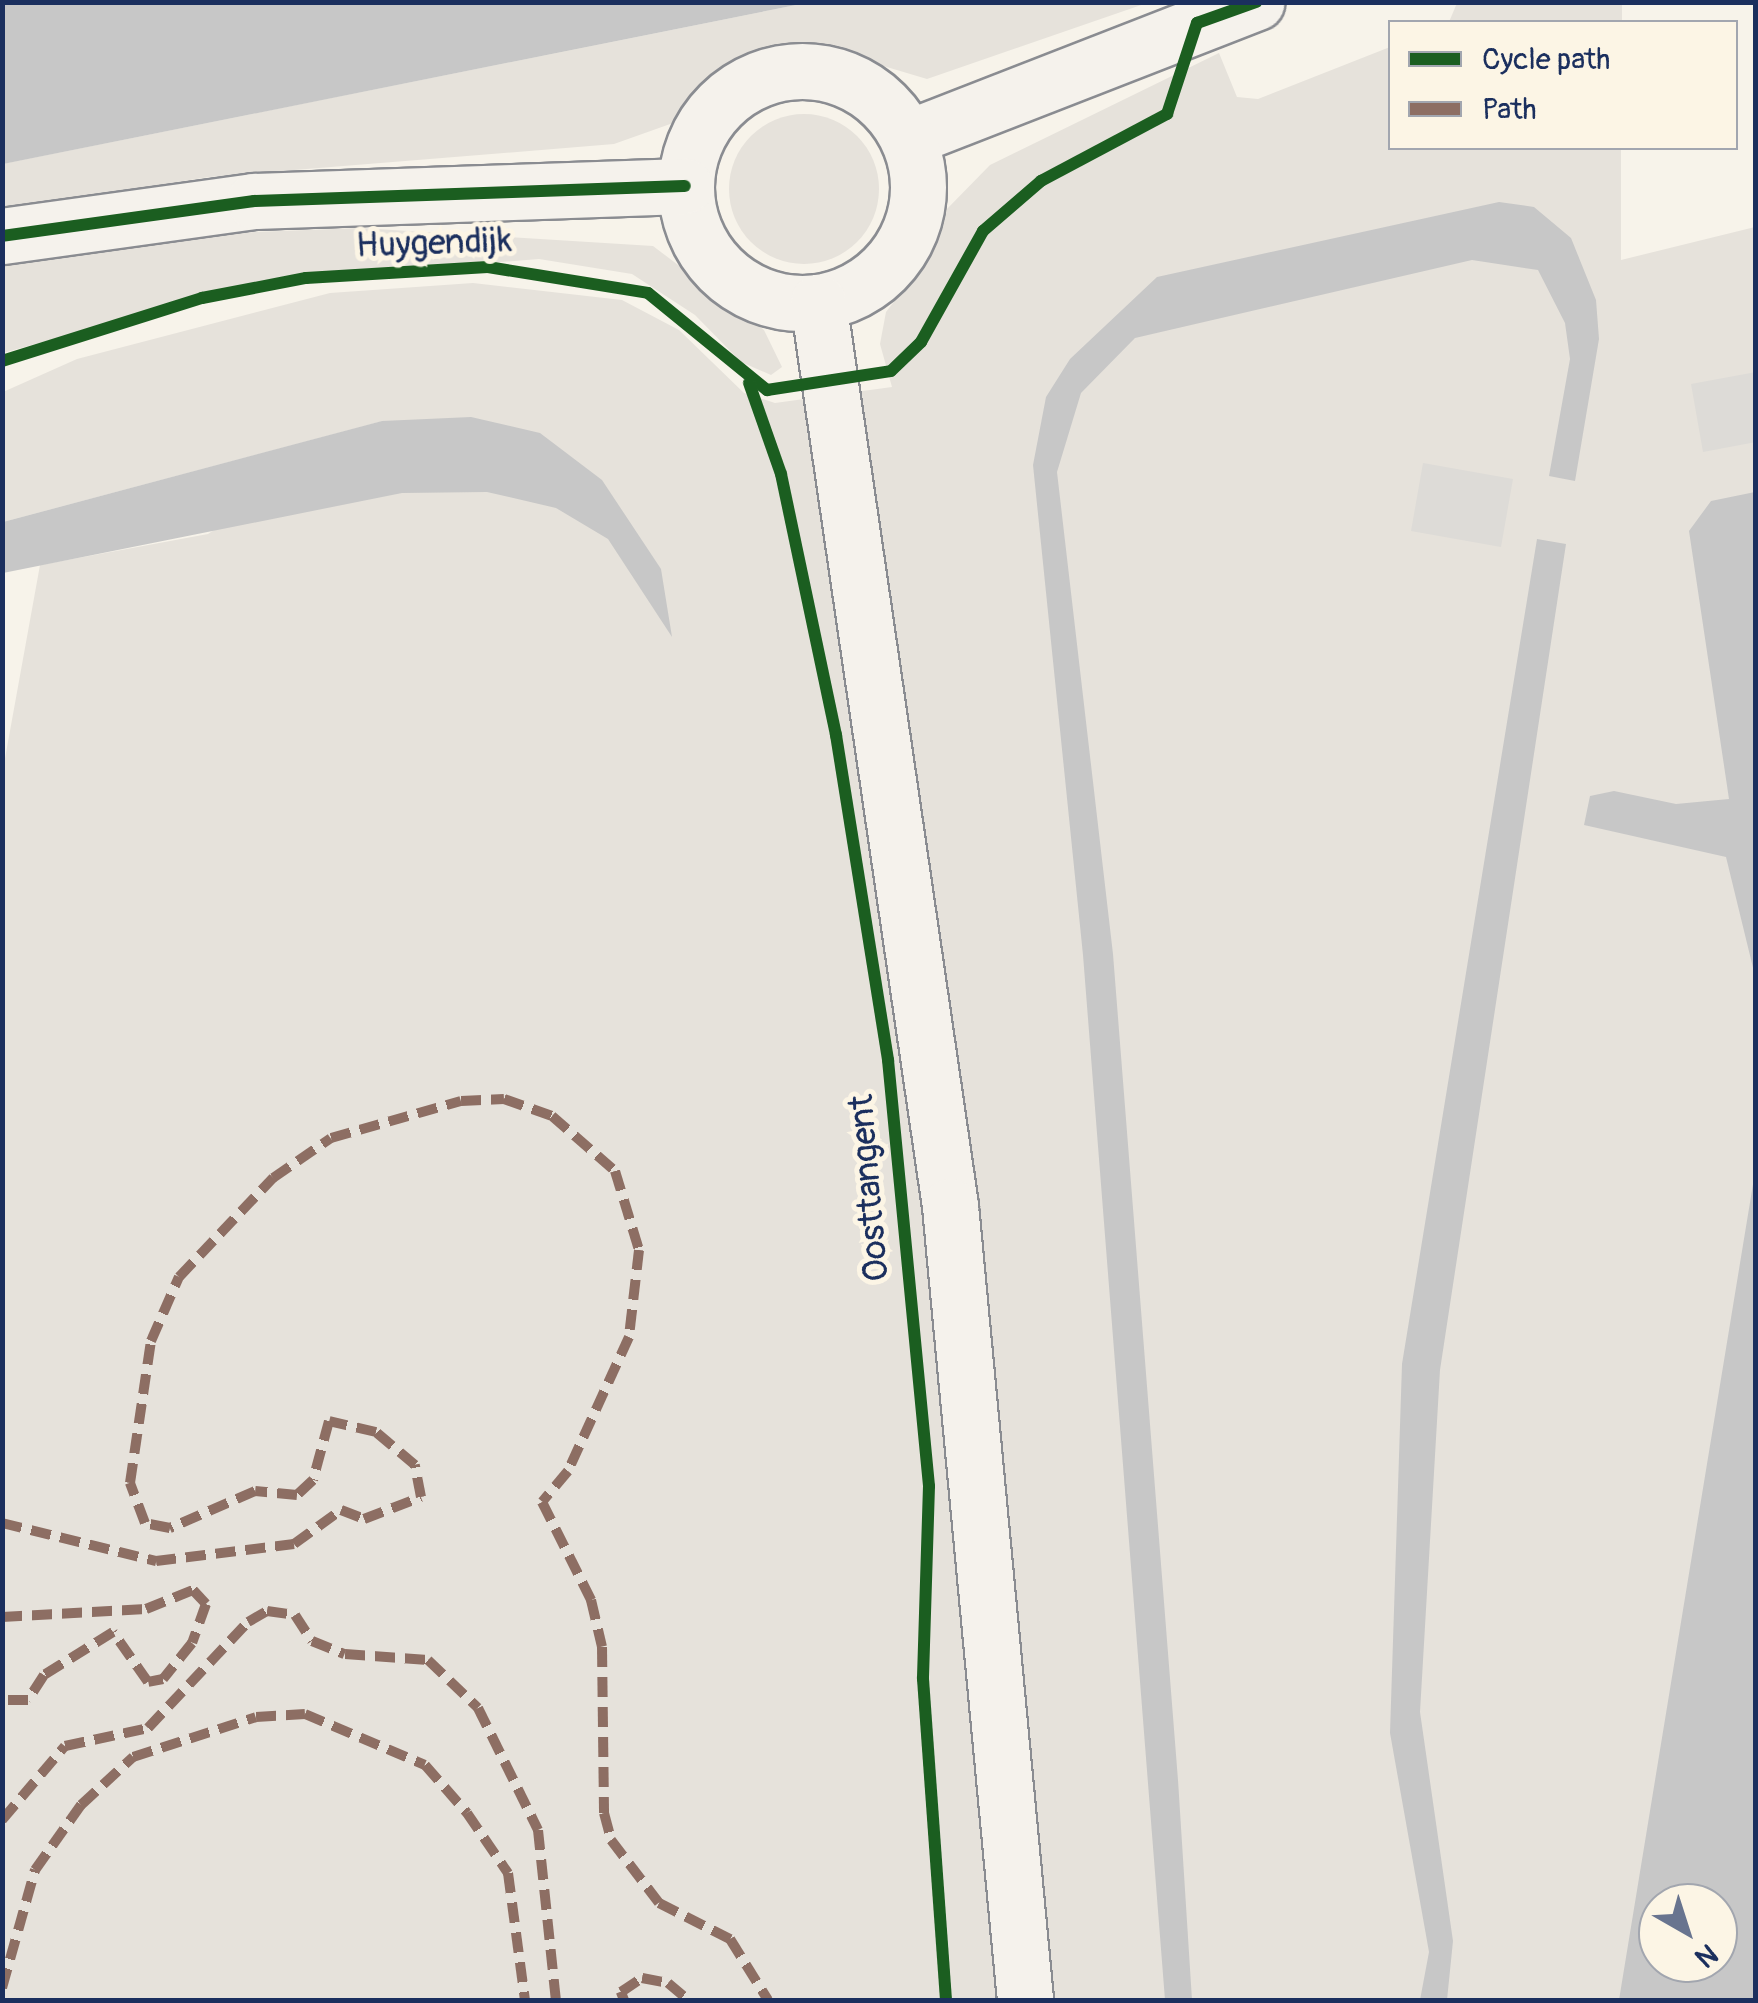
<!DOCTYPE html>
<html>
<head>
<meta charset="utf-8">
<style>
	body { margin:0 }
	#map { position:relative; width:1758px; height:2003px; overflow:hidden; background:#f7f3ea; font-family:Pangolin,sans-serif }
	div>[style] { position:absolute }
	[style*='--x'] { left:calc(var(--x)*1px); top:calc(var(--y)*1px); width:calc(var(--w)*1px); rotate:calc(var(--a)*1deg) }
	.green>* { inset:0; background:#e6e2db }
	.round { border-radius:50% }
	.water>* { inset:0; background:#c7c7c7 }
	.building>* { inset:0; background:#dddbd7 }
	.roads { filter:drop-shadow(2px 0 #8a8c91) drop-shadow(-2px 0 #8a8c91) drop-shadow(0 2px #8a8c91) drop-shadow(0 -2px #8a8c91) }
	.street>* { height:55px; margin:-27.5px; padding:0 27.5px; transform-origin:27.5px; border-radius:27.5px; background:#f5f2ec }
	.secondary>* { height:55px; margin:-27.5px; padding:0 27.5px; transform-origin:27.5px; border-radius:27.5px; background:#f5f2ec }
	.secondary>.ring { margin:-27.5px; padding:0; box-sizing:content-box; background:none; border:55px solid #f5f2ec; border-radius:50% }
	.quiet>* { height:10px; margin-top:-5px; transform-origin:0; background:repeating-linear-gradient(90deg,#8d6e63 0 20px,transparent 0 30px) }
	.cycleway>* { height:12px; margin:-6px; padding:0 6px; transform-origin:6px; border-radius:6px; background:#1b5e20 }
	span { translate:-50% -50%; white-space:nowrap; text-align:center; line-height:1.15; -webkit-text-stroke:10px #fcf5e5; paint-order:stroke }
	.street-label { font-size:35px; color:#1b2f5e }
	.frame { position:absolute; inset:0; border:5px solid #1b2f5e; pointer-events:none }
	.legend { position:absolute; left:1388px; top:20px; width:350px; height:130px; box-sizing:border-box; background:#fcf5e5; border:2px solid #a2a6af; margin:0; padding:12px 18px; list-style:none; font-size:30px; color:#1b2f5e }
	.legend li { display:flex; align-items:center; gap:20px; height:50px }
	.legend b { width:50px; border:2px solid #a2a6af }
	.north { position:absolute; left:1638px; top:1883px; width:100px; height:100px; box-sizing:border-box; background:#fcf5e5; border:2px solid #a2a6af; border-radius:50%; rotate:141deg; font-size:28px; font-weight:700; line-height:40px; text-align:center; color:#1b2f5e }
	.north::after { content:''; display:block; margin:auto; width:35px; height:45px; background:#68748f; clip-path:polygon(50% 0,100% 100%,50% 72%,0 100%) }
</style>
</head>
<body>
<div id="map">
	<div class="green">
		<i style="clip-path:polygon(806px 3px,1147px 3px,927px 79px,823px 48px,766px 54px,717px 81px,673px 123px,614px 144px,209px 177px,3px 209px,2px 164px)"></i>
		<i style="clip-path:polygon(1457px 3px,1622px 3px,1622px 22px,1449px 22px)"></i>
		<i style="clip-path:polygon(evenodd,1390px 47px,1390px 148px,1621px 148px,1621px 260px,1755px 227px,1755px 2000px,3px 2000px,2px 775px,40px 565px,208px 534px,383px 421px,3px 522px,3px 392px,77px 359px,330px 293px,473px 283px,622px 300px,679px 330px,744px 393px,775px 403px,892px 387px,880px 344px,886px 312px,923px 264px,945px 211px,990px 165px,1219px 53px,1237px 97px,1258px 99px,1390px 47px,1658px 1903px,1718px 1903px,1718px 1963px,1658px 1963px,1658px 1903px)"></i>
		<i class="round" style="left:729px;top:114px;width:150px;height:150px"></i>
		<i style="clip-path:polygon(360px 228px,653px 246px,764px 330px,782px 367px,771px 375px,741px 362px,695px 315px,632px 274px,539px 259px,261px 281px,3px 353px,2px 261px,202px 234px)"></i>
	</div>
	<div class="water">
		<i style="clip-path:polygon(3px 2px,806px 2px,806px 3px,3px 164px)"></i>
		<i style="clip-path:polygon(1499px 202px,1534px 207px,1571px 238px,1596px 300px,1599px 339px,1575px 481px,1549px 476px,1570px 359px,1565px 323px,1538px 270px,1472px 260px,1135px 338px,1081px 393px,1057px 472px,1113px 954px,1178px 1780px,1192px 2000px,1165px 2000px,1083px 955px,1033px 465px,1046px 397px,1070px 359px,1157px 277px)"></i>
		<i style="clip-path:polygon(471px 417px,540px 433px,602px 480px,661px 569px,672px 637px,608px 539px,556px 508px,487px 492px,402px 493px,3px 573px,3px 522px,382px 421px)"></i>
		<i style="clip-path:polygon(1755px 492px,1756px 492px,1755px 976px,1726px 857px,1584px 825px,1590px 796px,1614px 791px,1676px 804px,1729px 799px,1689px 531px,1711px 501px)"></i>
		<i style="clip-path:polygon(1537px 539px,1566px 544px,1440px 1370px,1420px 1712px,1453px 1941px,1447px 2000px,1420px 2000px,1429px 1952px,1390px 1733px,1402px 1364px)"></i>
		<i style="clip-path:polygon(evenodd,1755px 1172px,1755px 2000px,1619px 2000px,1670px 1689px,1755px 1172px,1718px 1903px,1718px 1963px,1658px 1963px,1658px 1903px,1718px 1903px)"></i>
	</div>
	<div class="building">
		<i style="clip-path:polygon(1756px 372px,1756px 442px,1703px 452px,1691px 384px)"></i>
		<i style="clip-path:polygon(1423px 463px,1513px 479px,1501px 547px,1411px 531px)"></i>
	</div>
	<div class="roads">
		<div class="street">
			<i style="--x:908;--y:138;--w:374;--a:-21.3"></i>
		</div>
		<div class="secondary">
			<i class="ring" style="left:686px;top:71px;width:177px;height:177px"></i>
			<i style="--x:2;--y:236;--w:254;--a:-7.9"></i>
			<i style="--x:254;--y:201;--w:431;--a:-2"></i>
			<i style="--x:818;--y:302;--w:914;--a:81.69"></i>
			<i style="--x:950;--y:1206;--w:798;--a:84.6"></i>
		</div>
	</div>
	<div class="quiet">
		<i style="--x:2;--y:1523;--w:159;--a:13.9"></i>
		<i style="--x:156;--y:1561;--w:139;--a:-7"></i>
		<i style="--x:294;--y:1544;--w:58;--a:-35.9"></i>
		<i style="--x:341;--y:1510;--w:25;--a:21"></i>
		<i style="--x:364;--y:1519;--w:61;--a:-21.1"></i>
		<i style="--x:421;--y:1497;--w:33;--a:-101"></i>
		<i style="--x:415;--y:1465;--w:51;--a:-139.8"></i>
		<i style="--x:376;--y:1432;--w:48;--a:-166.8"></i>
		<i style="--x:329;--y:1421;--w:61;--a:105.2"></i>
		<i style="--x:313;--y:1480;--w:22;--a:137"></i>
		<i style="--x:297;--y:1495;--w:42;--a:-174.6"></i>
		<i style="--x:255;--y:1491;--w:93;--a:156.5"></i>
		<i style="--x:170;--y:1528;--w:25;--a:-169"></i>
		<i style="--x:145;--y:1523;--w:43;--a:-110.6"></i>
		<i style="--x:130;--y:1483;--w:144;--a:-81.6"></i>
		<i style="--x:151;--y:1341;--w:70;--a:-66.4"></i>
		<i style="--x:179;--y:1277;--w:137;--a:-46.5"></i>
		<i style="--x:273;--y:1178;--w:70;--a:-34.6"></i>
		<i style="--x:331;--y:1138;--w:135;--a:-15.9"></i>
		<i style="--x:461;--y:1101;--w:43;--a:-2.7"></i>
		<i style="--x:504;--y:1099;--w:51;--a:19.5"></i>
		<i style="--x:552;--y:1116;--w:84;--a:41.1"></i>
		<i style="--x:615;--y:1171;--w:83;--a:73.1"></i>
		<i style="--x:639;--y:1250;--w:88;--a:96.6"></i>
		<i style="--x:629;--y:1337;--w:147;--a:114.5"></i>
		<i style="--x:568;--y:1471;--w:40;--a:130"></i>
		<i style="--x:542;--y:1502;--w:110;--a:63.4"></i>
		<i style="--x:591;--y:1600;--w:48;--a:76.8"></i>
		<i style="--x:602;--y:1647;--w:166;--a:89.3"></i>
		<i style="--x:604;--y:1813;--w:28;--a:75"></i>
		<i style="--x:611;--y:1840;--w:79;--a:52.7"></i>
		<i style="--x:659;--y:1903;--w:80;--a:26.9"></i>
		<i style="--x:730;--y:1939;--w:72;--a:58.1"></i>
		<i style="--x:2;--y:1617;--w:144;--a:-3.2"></i>
		<i style="--x:146;--y:1609;--w:51;--a:-22"></i>
		<i style="--x:193;--y:1590;--w:19;--a:47"></i>
		<i style="--x:206;--y:1604;--w:41;--a:109.7"></i>
		<i style="--x:192;--y:1643;--w:46;--a:128.9"></i>
		<i style="--x:163;--y:1679;--w:15;--a:169"></i>
		<i style="--x:148;--y:1682;--w:61;--a:-125"></i>
		<i style="--x:113;--y:1632;--w:81;--a:148.1"></i>
		<i style="--x:44;--y:1675;--w:30;--a:123"></i>
		<i style="--x:28;--y:1700;--w:26;--a:180"></i>
		<i style="--x:2;--y:1820;--w:97;--a:-49.6"></i>
		<i style="--x:65;--y:1746;--w:85;--a:-12.2"></i>
		<i style="--x:148;--y:1728;--w:146;--a:-46.7"></i>
		<i style="--x:248;--y:1622;--w:22;--a:-30"></i>
		<i style="--x:267;--y:1611;--w:28;--a:8"></i>
		<i style="--x:295;--y:1615;--w:31;--a:57"></i>
		<i style="--x:312;--y:1641;--w:35;--a:22"></i>
		<i style="--x:345;--y:1654;--w:83;--a:4.1"></i>
		<i style="--x:428;--y:1660;--w:69;--a:43.8"></i>
		<i style="--x:478;--y:1708;--w:136;--a:63.8"></i>
		<i style="--x:538;--y:1830;--w:171;--a:84"></i>
		<i style="--x:2;--y:1988;--w:123;--a:-74.4"></i>
		<i style="--x:35;--y:1870;--w:80;--a:-54.7"></i>
		<i style="--x:81;--y:1805;--w:71;--a:-42.7"></i>
		<i style="--x:133;--y:1757;--w:129;--a:-18"></i>
		<i style="--x:256;--y:1717;--w:49;--a:-3.5"></i>
		<i style="--x:305;--y:1714;--w:130;--a:23"></i>
		<i style="--x:425;--y:1765;--w:64;--a:48.8"></i>
		<i style="--x:467;--y:1813;--w:73;--a:55.7"></i>
		<i style="--x:508;--y:1873;--w:128;--a:82.4"></i>
		<i style="--x:624;--y:2000;--w:9;--a:-111"></i>
		<i style="--x:621;--y:1992;--w:25;--a:-34"></i>
		<i style="--x:642;--y:1978;--w:26;--a:11"></i>
		<i style="--x:668;--y:1983;--w:26;--a:40"></i>
	</div>
	<div class="cycleway">
		<i style="--x:2;--y:236;--w:254;--a:-7.9"></i>
		<i style="--x:254;--y:201;--w:431;--a:-2"></i>
		<i style="--x:2;--y:361;--w:210;--a:-17.5"></i>
		<i style="--x:202;--y:298;--w:106;--a:-10.9"></i>
		<i style="--x:306;--y:278;--w:182;--a:-3.5"></i>
		<i style="--x:488;--y:267;--w:162;--a:9.2"></i>
		<i style="--x:648;--y:293;--w:154;--a:39.2"></i>
		<i style="--x:767;--y:390;--w:125;--a:-8.7"></i>
		<i style="--x:891;--y:371;--w:42;--a:-44"></i>
		<i style="--x:921;--y:342;--w:127;--a:-60.8"></i>
		<i style="--x:983;--y:231;--w:77;--a:-40.8"></i>
		<i style="--x:1041;--y:181;--w:143;--a:-28"></i>
		<i style="--x:1167;--y:114;--w:96;--a:-71.8"></i>
		<i style="--x:1197;--y:23;--w:63;--a:-19.6"></i>
		<i style="--x:749;--y:383;--w:96;--a:70.6"></i>
		<i style="--x:781;--y:474;--w:267;--a:78.1"></i>
		<i style="--x:836;--y:735;--w:329;--a:80.9"></i>
		<i style="--x:888;--y:1060;--w:428;--a:84.5"></i>
		<i style="--x:929;--y:1486;--w:193;--a:91.8"></i>
		<i style="--x:923;--y:1679;--w:322;--a:85.9"></i>
	</div>
	<div class="street-label">
		<span style="left:434px;top:243px;rotate:-2deg">Huygendijk</span>
		<span style="left:869px;top:1188px;rotate:-95deg">Oosttangent</span>
	</div>
	<div class="frame"></div>
	<ul class="legend">
	<li><b style="height:12px;background:#1b5e20"></b>Cycle path</li>
	<li><b style="height:12px;background:#8d6e63"></b>Path</li>
	</ul>
	<div class="north">N</div>
</div>
</body>
</html>
